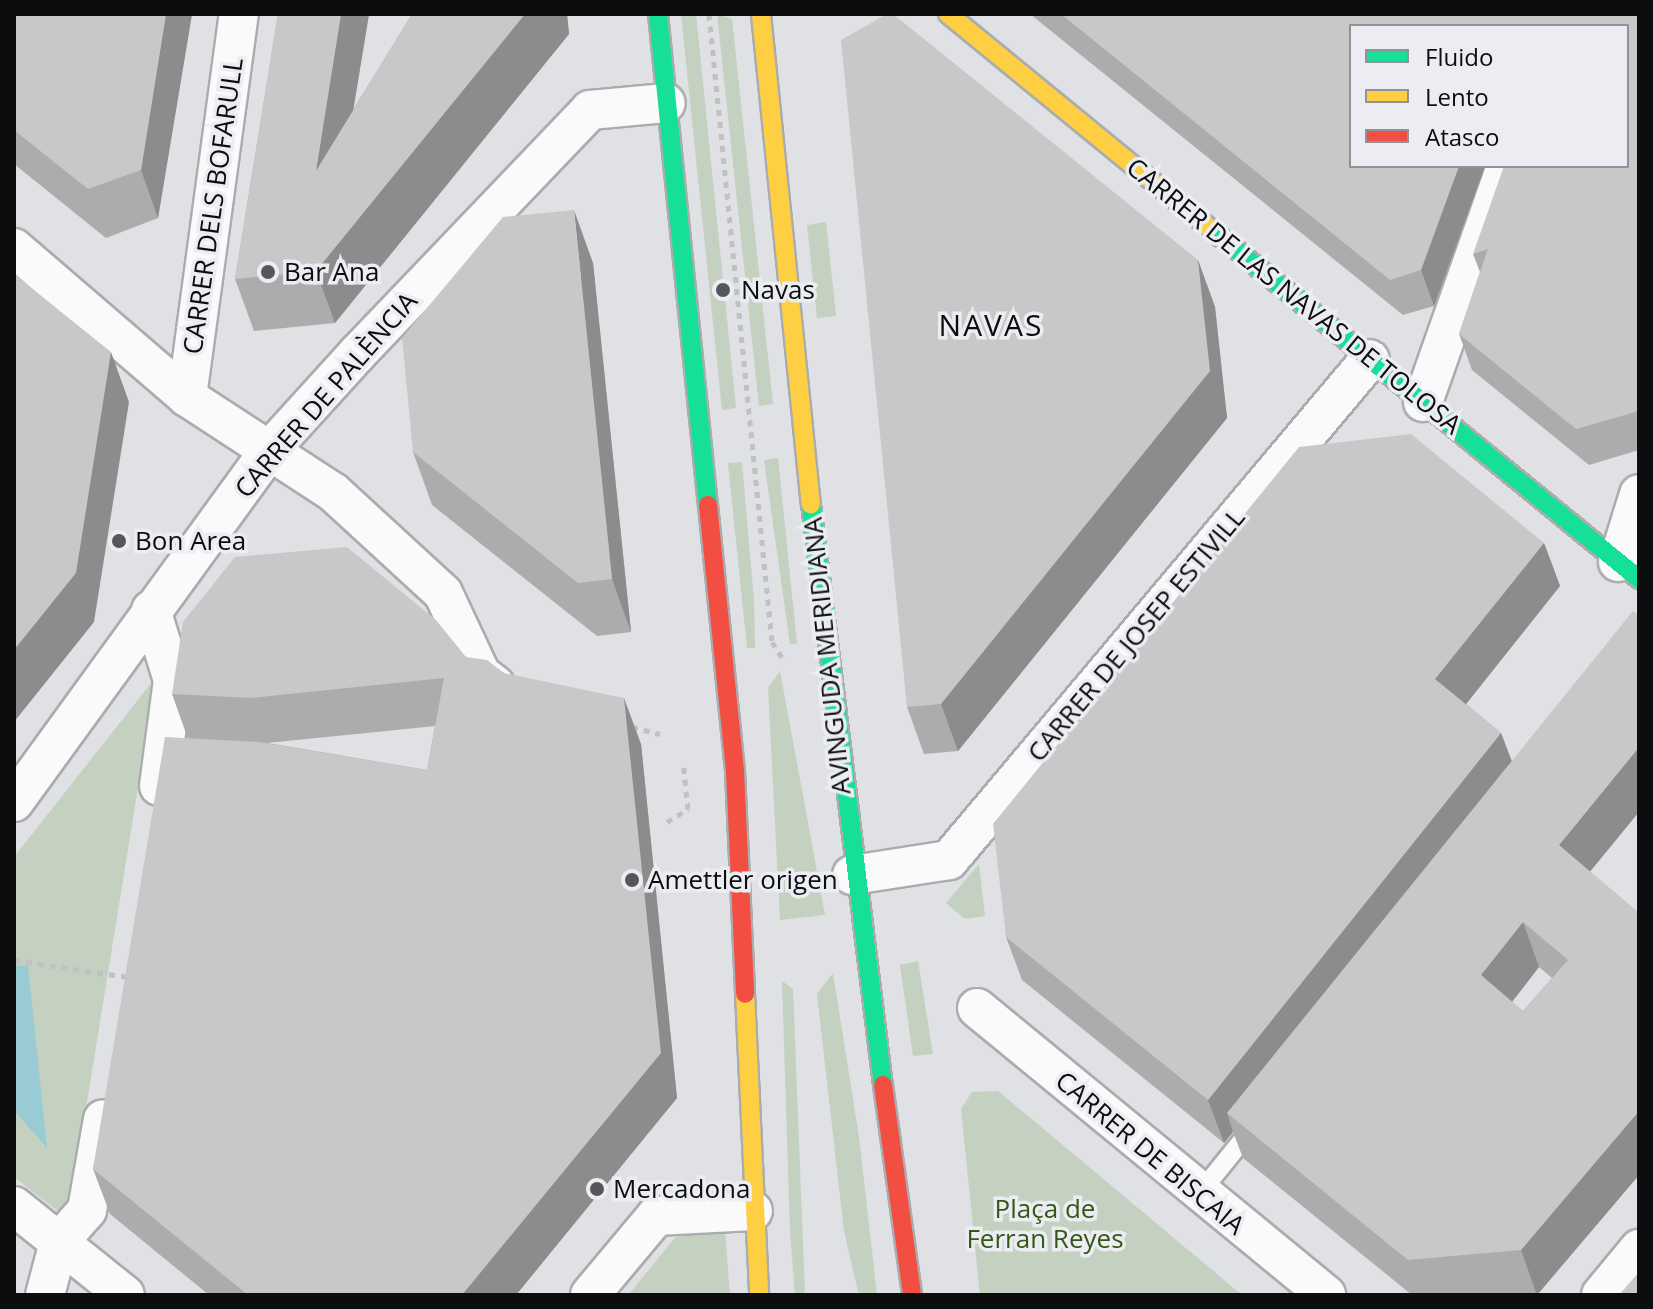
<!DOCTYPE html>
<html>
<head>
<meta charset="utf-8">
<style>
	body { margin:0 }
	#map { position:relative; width:1653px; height:1309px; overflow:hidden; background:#dfe1e4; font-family:"Open Sans",sans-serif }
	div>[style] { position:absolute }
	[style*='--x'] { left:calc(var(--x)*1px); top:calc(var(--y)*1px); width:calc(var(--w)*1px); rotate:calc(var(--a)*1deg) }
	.green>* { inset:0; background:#c4d0c0 }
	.water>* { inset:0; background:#98cbd3 }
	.path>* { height:5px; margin-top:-2.5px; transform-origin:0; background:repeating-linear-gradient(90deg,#c1c1c3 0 6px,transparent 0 12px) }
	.roads { filter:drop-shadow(2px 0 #aaacae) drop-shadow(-2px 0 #aaacae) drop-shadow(0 2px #aaacae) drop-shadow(0 -2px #aaacae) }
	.lane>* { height:18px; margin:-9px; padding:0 9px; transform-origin:9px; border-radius:9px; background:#fafafb }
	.street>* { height:38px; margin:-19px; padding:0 19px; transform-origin:19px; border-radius:19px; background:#fafafb }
	.fast>* { height:18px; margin:-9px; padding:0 9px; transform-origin:9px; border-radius:9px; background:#16e098 }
	.slow>* { height:18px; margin:-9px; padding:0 9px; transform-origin:9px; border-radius:9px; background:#ffcf43 }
	.jam>* { height:18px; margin:-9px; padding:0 9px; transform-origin:9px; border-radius:9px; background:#f24e42 }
	.wall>* { inset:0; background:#acacac }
	.shaded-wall>* { inset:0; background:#8c8c8c }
	.building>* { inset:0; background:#c8c8c8 }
	.dots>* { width:22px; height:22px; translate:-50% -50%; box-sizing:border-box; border:4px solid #ebedf3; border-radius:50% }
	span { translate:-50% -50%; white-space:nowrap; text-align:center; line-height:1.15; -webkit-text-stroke:7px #ebedf3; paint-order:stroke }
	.street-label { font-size:26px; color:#0c0d0f }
	.poi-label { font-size:26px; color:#0c0d0f }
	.left { translate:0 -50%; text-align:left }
	.park-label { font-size:26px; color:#335816 }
	.quarter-label { font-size:30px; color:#0c0d0f; letter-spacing:2px }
	.frame { position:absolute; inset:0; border:16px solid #0c0d0f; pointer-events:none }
	.legend { position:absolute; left:1349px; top:24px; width:280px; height:144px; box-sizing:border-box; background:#ebedf3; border:2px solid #929398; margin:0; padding:10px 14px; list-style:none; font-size:24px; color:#0c0d0f }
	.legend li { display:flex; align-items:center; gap:16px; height:40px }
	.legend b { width:40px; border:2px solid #929398 }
</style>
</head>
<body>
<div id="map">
	<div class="green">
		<i style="clip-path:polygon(681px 14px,696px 14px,736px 408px,722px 410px)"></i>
		<i style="clip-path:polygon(717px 14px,732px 19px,773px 404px,759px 406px)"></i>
		<i style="clip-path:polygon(826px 222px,836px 316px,817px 318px,807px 225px)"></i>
		<i style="clip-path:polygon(778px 458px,797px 644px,790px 644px,764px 460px)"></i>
		<i style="clip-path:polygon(742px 462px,754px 601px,755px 648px,747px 648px,728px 463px)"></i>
		<i style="clip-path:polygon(780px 671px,825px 915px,780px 920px,768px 688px)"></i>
		<i style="clip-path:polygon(156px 677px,68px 1219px,14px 1177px,14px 857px)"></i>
		<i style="clip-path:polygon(979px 864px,985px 916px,965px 919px,946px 903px)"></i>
		<i style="clip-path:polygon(918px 961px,933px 1054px,913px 1056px,900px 965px)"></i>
		<i style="clip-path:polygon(833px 973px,859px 1137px,877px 1295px,858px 1292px,844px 1231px,817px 994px)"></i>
		<i style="clip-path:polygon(782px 981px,793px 989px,805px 1295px,795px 1295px,790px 1231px)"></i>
		<i style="clip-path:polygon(998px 1091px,1242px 1295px,980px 1295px,961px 1109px,972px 1092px)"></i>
		<i style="clip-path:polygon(725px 1232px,730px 1295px,628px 1295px,679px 1233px)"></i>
	</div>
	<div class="water">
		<i style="clip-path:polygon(28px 965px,47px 1148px,14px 1110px,14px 966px)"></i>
	</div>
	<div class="path">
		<i style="--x:709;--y:14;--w:631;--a:84.27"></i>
		<i style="--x:772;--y:642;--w:24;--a:57"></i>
		<i style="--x:632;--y:727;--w:29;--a:14"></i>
		<i style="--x:667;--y:822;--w:25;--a:-32"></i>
		<i style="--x:688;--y:809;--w:48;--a:-95.9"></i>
		<i style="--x:14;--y:960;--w:115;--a:8.5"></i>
	</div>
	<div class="roads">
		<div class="lane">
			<i style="--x:1199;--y:1194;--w:86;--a:-51.1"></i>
		</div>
		<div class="street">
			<i style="--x:14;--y:248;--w:228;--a:40.7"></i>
			<i style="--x:187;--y:397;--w:174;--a:33.1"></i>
			<i style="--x:333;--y:492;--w:149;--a:42.6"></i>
			<i style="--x:443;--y:593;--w:89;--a:64.9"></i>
			<i style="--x:481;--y:674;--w:18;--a:38"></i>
			<i style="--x:187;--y:397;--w:387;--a:-82.3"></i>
			<i style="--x:1423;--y:402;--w:250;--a:-70.6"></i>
			<i style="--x:1618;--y:562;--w:71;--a:-72.8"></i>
			<i style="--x:151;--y:610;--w:73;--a:72.6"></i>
			<i style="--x:173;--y:680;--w:107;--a:97.5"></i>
			<i style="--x:14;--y:802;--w:432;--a:-54"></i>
			<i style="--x:268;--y:452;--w:132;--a:-47.8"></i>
			<i style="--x:357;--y:354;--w:337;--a:-46.3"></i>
			<i style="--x:590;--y:110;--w:76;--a:-5.3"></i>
			<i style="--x:852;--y:875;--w:98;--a:-8.8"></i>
			<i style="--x:949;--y:860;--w:654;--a:-49.96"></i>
			<i style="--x:977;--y:1008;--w:452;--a:39.4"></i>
			<i style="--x:14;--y:1206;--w:142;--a:38.7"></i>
			<i style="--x:45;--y:1295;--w:55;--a:-75.2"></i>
			<i style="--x:59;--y:1242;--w:43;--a:-48.8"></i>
			<i style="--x:87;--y:1210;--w:92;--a:-80"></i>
			<i style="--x:590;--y:1295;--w:103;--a:-50.1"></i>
			<i style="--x:656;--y:1216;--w:97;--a:-3"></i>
			<i style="--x:1601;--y:1295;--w:60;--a:-50.4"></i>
		</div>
		<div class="fast">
			<i style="--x:658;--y:14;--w:494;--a:84.2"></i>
			<i style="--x:1207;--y:226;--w:558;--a:39.25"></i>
			<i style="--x:811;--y:504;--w:585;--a:82.94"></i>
		</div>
		<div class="slow">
			<i style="--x:761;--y:14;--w:493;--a:84.2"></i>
			<i style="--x:948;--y:14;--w:335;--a:39.3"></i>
			<i style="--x:745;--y:994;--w:301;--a:87.3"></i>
		</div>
		<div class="jam">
			<i style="--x:708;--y:505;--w:267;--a:84.2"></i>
			<i style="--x:735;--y:771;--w:223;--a:87.4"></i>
			<i style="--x:883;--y:1085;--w:212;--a:82.1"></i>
		</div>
	</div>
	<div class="wall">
		<i style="clip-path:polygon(14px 14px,192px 14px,158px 218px,106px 238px,14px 164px)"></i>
		<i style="clip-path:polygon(278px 14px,369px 14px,353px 110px,412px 14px,567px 14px,569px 34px,335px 323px,254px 331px,235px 279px)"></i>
		<i style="clip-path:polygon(1030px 14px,1639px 14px,1639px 450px,1589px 465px,1472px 370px,1459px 334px,1480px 272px,1473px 254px,1627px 166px,1351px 26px,1485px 166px,1434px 306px,1403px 315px)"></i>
		<i style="clip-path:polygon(1198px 260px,1215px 307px,1227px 418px,958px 751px,924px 754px,907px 707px)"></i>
		<i style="clip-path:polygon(593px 263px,631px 632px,597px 636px,432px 505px,413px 452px)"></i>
		<i style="clip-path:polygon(evenodd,1544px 543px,1560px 586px,1466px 704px,1501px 733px,1512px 761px,1590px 872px,1639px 913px,1639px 1175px,1537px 1295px,1412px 1295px,1243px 1158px,1233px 1132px,1224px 1143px,1022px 980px,1006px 937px,1544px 543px,1539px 967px,1552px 978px,1523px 1011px,1512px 1002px,1539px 967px)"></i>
		<i style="clip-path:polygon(evenodd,466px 657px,504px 673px,641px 744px,677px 1098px,516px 1295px,209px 1295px,110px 1214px,93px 1169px,188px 739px,172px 694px,466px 657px,435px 726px,427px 770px,267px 743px,435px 726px)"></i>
	</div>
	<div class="shaded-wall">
		<i style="clip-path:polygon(166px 14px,192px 14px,158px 218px,141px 170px)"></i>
		<i style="clip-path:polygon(341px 14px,369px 14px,335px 222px,316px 171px)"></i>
		<i style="clip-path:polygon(525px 14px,567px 14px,569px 34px,335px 323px,316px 271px)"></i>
		<i style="clip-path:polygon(1459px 166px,1485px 166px,1434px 306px,1421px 270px)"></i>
		<i style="clip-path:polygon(574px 210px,593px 263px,631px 632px,612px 579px)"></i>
		<i style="clip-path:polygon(1198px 260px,1215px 307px,1227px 418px,958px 751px,941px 704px)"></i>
		<i style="clip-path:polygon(111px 352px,129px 402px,94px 622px,14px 722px,14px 650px)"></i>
		<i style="clip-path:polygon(1544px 543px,1560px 586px,1451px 723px,1435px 679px)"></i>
		<i style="clip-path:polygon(624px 698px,641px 744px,677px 1098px,516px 1295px,462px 1295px)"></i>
		<i style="clip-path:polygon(1501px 733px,1517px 776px,1227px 1113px,1233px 1132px,1224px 1143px,1208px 1100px)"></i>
		<i style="clip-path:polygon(1639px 747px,1639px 812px,1575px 890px,1559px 845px)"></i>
		<i style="clip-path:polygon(1523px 922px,1539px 967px,1498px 1020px,1481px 975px)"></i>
		<i style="clip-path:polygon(1639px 1111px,1639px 1175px,1537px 1295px,1521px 1250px)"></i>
	</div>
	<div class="building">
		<i style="clip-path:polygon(14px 14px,166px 14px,141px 170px,88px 189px,14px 130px)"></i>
		<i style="clip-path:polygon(278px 14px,341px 14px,316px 171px,412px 14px,525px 14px,316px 271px,235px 279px)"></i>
		<i style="clip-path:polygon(887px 14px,893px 14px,1198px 260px,1210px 371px,941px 704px,907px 707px,841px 40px)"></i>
		<i style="clip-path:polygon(1061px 14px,1639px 14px,1639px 411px,1576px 429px,1459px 334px,1488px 249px,1473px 254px,1504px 166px,1627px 166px,1627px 26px,1351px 26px,1351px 166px,1459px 166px,1421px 270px,1390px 280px)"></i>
		<i style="clip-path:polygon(574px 210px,612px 579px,578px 583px,413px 452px,402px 338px,503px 217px)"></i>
		<i style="clip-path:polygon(14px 274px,111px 352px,76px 573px,14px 650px)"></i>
		<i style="clip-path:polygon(1411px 434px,1544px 543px,1435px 679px,1501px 733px,1208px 1100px,1006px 937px,993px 824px,1299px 447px)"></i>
		<i style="clip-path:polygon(347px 547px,436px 620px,466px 657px,487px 660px,504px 673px,624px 698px,661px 1053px,462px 1295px,248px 1295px,93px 1169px,165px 737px,259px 742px,427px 770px,444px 678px,251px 698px,172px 694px,183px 622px,235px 557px)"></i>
		<i style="clip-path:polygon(evenodd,1633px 611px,1639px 616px,1639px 747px,1559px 845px,1639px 913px,1639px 1111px,1521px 1250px,1408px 1260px,1227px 1113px,1633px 611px,1523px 922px,1568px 960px,1523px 1011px,1481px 975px,1523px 922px)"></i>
		<i style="clip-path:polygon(1639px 1272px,1639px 1295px,1619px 1295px)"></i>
	</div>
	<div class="dots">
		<i style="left:268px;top:272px;background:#56575a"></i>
		<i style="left:723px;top:290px;background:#56575a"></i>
		<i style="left:119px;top:541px;background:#56575a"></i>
		<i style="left:632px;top:880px;background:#56575a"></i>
		<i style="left:597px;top:1189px;background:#56575a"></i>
	</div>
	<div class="street-label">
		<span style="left:213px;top:206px;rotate:-82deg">CARRER DELS BOFARULL</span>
		<span style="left:1294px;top:296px;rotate:39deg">CARRER DE LAS NAVAS DE TOLOSA</span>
		<span style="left:326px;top:395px;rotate:-49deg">CARRER DE PALÈNCIA</span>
		<span style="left:1136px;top:635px;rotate:-50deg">CARRER DE JOSEP ESTIVILL</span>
		<span style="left:827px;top:656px;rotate:-96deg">AVINGUDA MERIDIANA</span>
		<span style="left:1150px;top:1153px;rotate:40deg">CARRER DE BISCAIA</span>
	</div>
	<div class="poi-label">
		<span class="left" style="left:284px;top:272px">Bar Ana</span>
		<span class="left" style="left:741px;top:290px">Navas</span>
		<span class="left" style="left:135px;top:541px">Bon Area</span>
		<span class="left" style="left:648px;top:880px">Amettler origen</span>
		<span class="left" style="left:613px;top:1189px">Mercadona</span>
	</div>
	<div class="park-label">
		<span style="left:1045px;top:1224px">Plaça de<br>Ferran Reyes</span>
	</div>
	<div class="quarter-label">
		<span style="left:991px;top:325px">NAVAS</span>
	</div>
	<div class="frame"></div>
	<ul class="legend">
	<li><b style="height:10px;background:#16e098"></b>Fluido</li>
	<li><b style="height:10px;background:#ffcf43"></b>Lento</li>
	<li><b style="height:10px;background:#f24e42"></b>Atasco</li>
	</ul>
</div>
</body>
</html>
